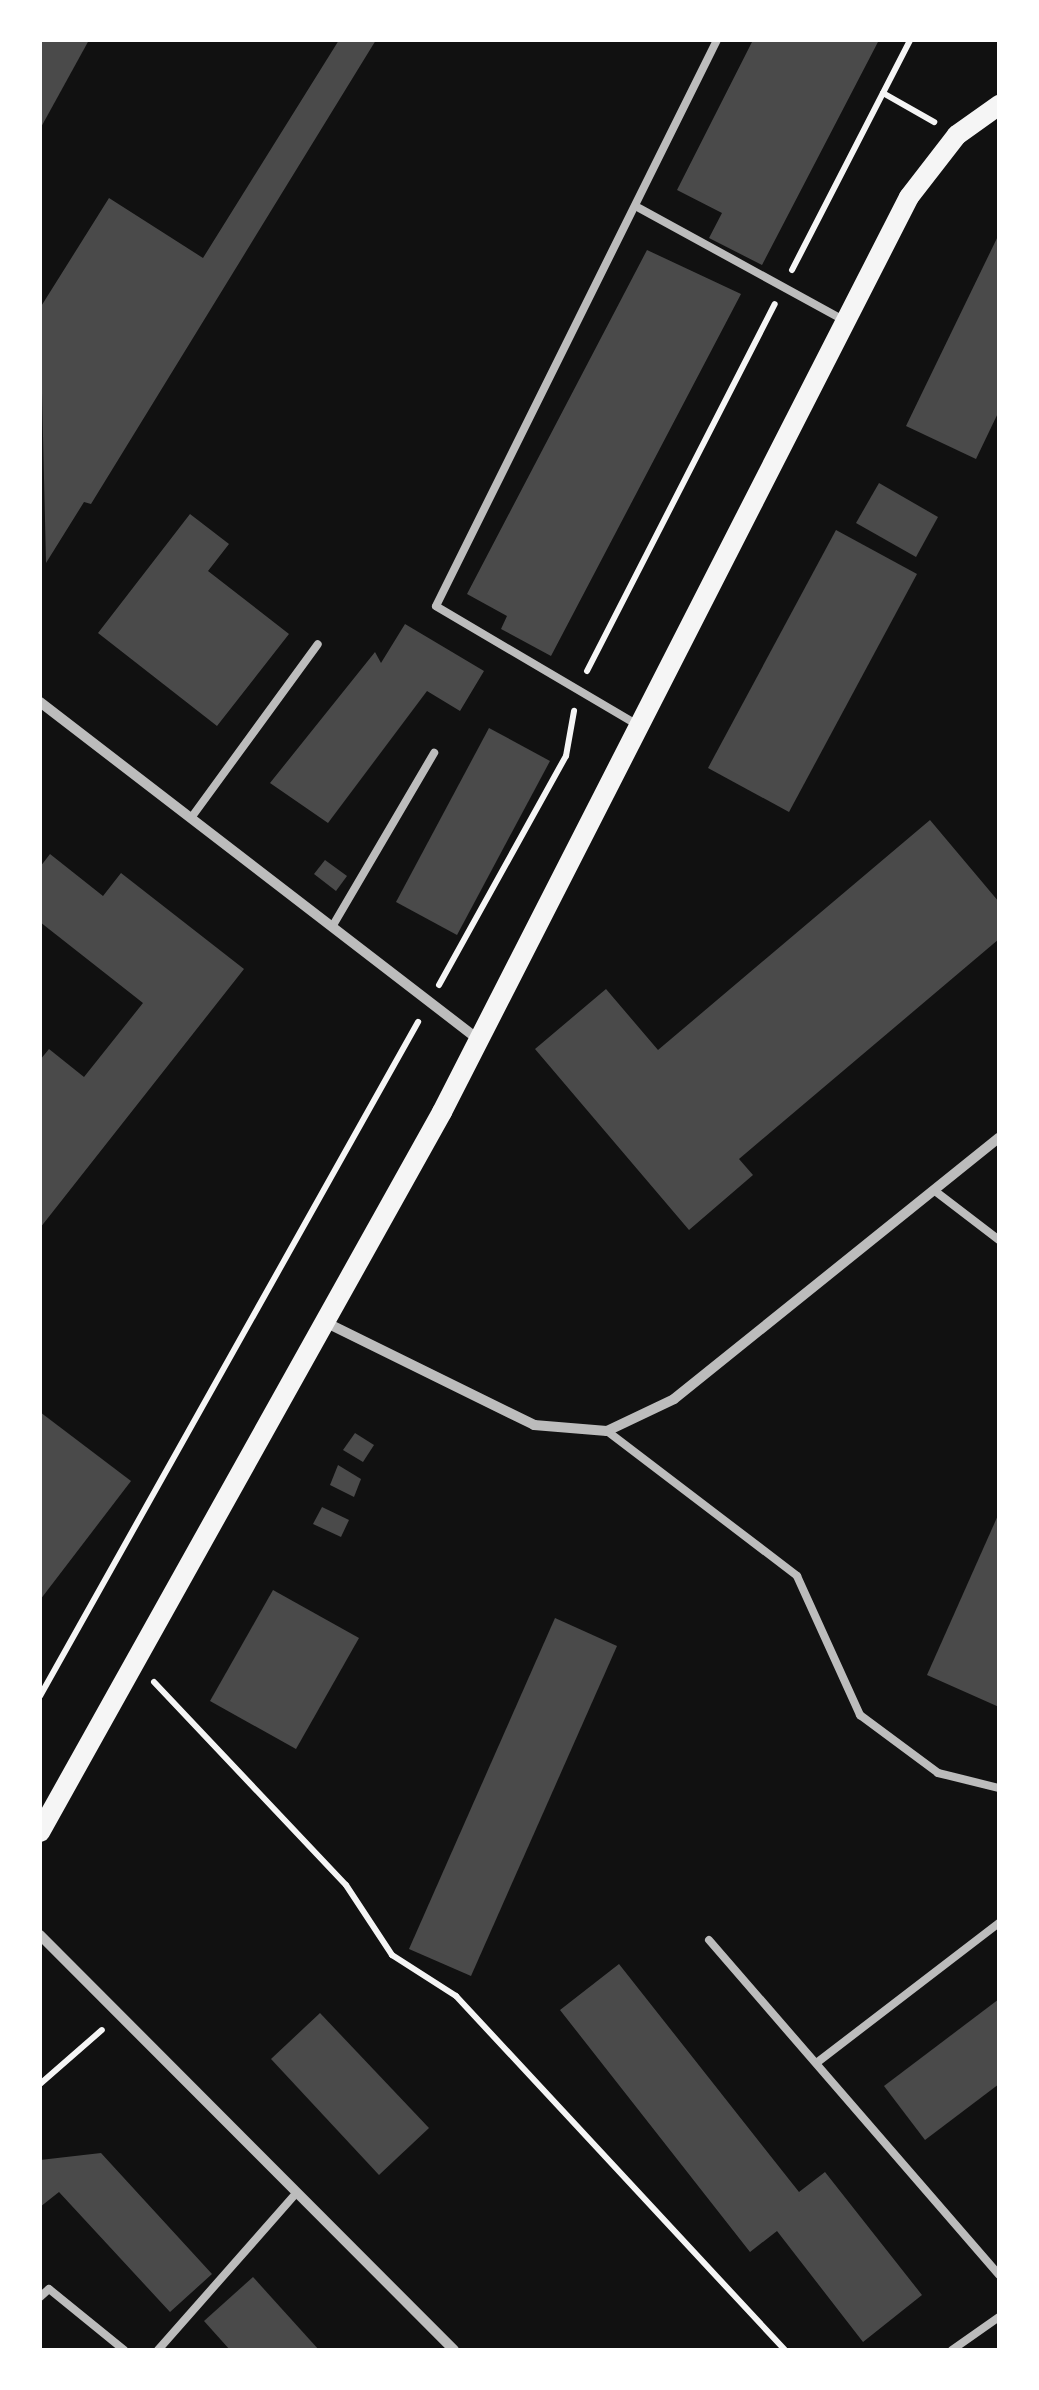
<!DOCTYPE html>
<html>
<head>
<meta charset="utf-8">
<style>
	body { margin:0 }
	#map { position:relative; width:1039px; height:2390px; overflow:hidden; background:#111; font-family:"Playfair Display",serif }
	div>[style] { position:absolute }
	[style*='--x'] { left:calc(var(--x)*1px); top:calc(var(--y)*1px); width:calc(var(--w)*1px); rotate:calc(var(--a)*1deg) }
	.building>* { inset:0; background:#4a4a4a }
	.path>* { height:6px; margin:-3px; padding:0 3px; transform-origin:3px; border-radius:3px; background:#f5f5f5 }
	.service>* { height:8px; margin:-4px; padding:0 4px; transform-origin:4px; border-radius:4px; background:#bcbcbc }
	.minor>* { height:10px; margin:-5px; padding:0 5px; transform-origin:5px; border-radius:5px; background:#bcbcbc }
	.secondary>* { height:20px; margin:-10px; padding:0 10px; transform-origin:10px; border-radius:10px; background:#f5f5f5 }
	span { translate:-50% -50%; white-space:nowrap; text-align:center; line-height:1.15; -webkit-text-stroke:9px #fff; paint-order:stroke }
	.frame { position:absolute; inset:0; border:42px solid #fff; pointer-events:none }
</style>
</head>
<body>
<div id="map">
	<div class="building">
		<i style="clip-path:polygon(40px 40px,89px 40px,40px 129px)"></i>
		<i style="clip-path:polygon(339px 40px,376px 40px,91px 504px,84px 502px,46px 563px,40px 308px,109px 198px,203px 258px)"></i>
		<i style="clip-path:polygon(753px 40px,879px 40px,762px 265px,709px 238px,722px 213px,677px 190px)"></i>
		<i style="clip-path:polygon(999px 234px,999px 411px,976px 459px,906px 426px)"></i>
		<i style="clip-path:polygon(647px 250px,741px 294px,551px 656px,501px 629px,507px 616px,467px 594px)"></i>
		<i style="clip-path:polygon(879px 483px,938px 517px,916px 557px,856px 523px)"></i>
		<i style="clip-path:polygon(190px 514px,229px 544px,208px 571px,289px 634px,217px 726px,98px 633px)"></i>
		<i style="clip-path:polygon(836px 530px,917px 574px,789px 812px,708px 768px)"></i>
		<i style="clip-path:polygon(405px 624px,484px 671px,460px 711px,427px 691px,328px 823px,270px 783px,375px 652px,381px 663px)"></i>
		<i style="clip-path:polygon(489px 728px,550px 761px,457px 935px,396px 902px)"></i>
		<i style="clip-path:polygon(930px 820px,999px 902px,999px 939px,739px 1159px,753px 1175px,689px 1230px,535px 1049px,606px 989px,658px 1050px)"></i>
		<i style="clip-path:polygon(50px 854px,103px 896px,121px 873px,244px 969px,40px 1228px,40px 1060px,49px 1049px,84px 1077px,143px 1003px,40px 922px,40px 867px)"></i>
		<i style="clip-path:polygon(325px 860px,347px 876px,336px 891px,314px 874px)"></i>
		<i style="clip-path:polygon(40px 1412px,131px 1481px,40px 1600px)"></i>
		<i style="clip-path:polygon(355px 1433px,374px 1445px,363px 1462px,343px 1450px)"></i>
		<i style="clip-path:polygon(338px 1465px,361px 1479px,354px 1497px,330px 1485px)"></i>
		<i style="clip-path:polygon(322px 1507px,349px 1520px,341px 1537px,313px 1524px)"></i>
		<i style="clip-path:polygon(999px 1513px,999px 1707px,927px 1675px)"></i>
		<i style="clip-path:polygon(273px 1590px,359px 1638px,296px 1749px,210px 1701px)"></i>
		<i style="clip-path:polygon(555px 1618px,617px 1646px,471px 1976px,409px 1949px)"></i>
		<i style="clip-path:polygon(619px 1964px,799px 2192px,825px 2172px,922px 2295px,863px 2342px,777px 2231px,750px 2252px,560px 2010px)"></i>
		<i style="clip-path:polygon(999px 1999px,999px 2084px,925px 2140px,884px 2086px)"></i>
		<i style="clip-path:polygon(320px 2013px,429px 2128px,379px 2175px,271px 2059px)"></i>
		<i style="clip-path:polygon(101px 2153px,212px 2274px,170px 2312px,59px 2192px,40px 2207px,40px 2160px)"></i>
		<i style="clip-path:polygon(253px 2277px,319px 2350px,230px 2350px,204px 2321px)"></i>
	</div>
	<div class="path">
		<i style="--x:883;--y:93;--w:59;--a:29.6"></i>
		<i style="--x:792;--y:270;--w:259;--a:-62.8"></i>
		<i style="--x:587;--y:671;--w:412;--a:-62.9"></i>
		<i style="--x:439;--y:985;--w:262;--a:-61"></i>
		<i style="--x:566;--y:756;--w:46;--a:-79.9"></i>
		<i style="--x:154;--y:1682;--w:279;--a:46.6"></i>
		<i style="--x:346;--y:1885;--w:84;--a:56.7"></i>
		<i style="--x:392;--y:1955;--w:76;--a:32.6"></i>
		<i style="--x:456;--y:1996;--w:483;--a:47.1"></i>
		<i style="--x:40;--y:1696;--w:773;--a:-60.71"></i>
		<i style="--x:40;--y:2084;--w:82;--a:-41.1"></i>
	</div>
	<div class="service">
		<i style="--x:639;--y:208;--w:231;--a:28.7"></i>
		<i style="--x:636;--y:724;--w:232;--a:-149.5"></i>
		<i style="--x:436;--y:606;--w:632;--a:-63.6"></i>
		<i style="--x:191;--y:818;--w:215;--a:-53.9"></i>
		<i style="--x:332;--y:927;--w:202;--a:-59.6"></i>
		<i style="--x:935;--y:1191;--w:81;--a:37.4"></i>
		<i style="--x:607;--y:1431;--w:239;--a:37.3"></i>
		<i style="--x:797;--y:1576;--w:153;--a:65.6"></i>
		<i style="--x:860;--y:1715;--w:97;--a:36.6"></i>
		<i style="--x:938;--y:1773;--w:63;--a:13.8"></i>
		<i style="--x:709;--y:1940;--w:443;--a:49.1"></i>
		<i style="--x:819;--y:2061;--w:227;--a:-37.5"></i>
		<i style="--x:40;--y:2297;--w:12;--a:-42"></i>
		<i style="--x:49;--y:2289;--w:97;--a:39.1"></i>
		<i style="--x:158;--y:2350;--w:205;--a:-48.6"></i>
		<i style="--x:952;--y:2350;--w:57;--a:-35.1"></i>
	</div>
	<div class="minor">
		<i style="--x:40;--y:702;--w:554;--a:37.59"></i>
		<i style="--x:329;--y:1324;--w:229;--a:26.2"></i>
		<i style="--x:534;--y:1425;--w:73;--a:4.7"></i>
		<i style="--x:607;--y:1431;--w:74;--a:-25.5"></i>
		<i style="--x:674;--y:1399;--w:417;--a:-38.8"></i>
		<i style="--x:40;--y:1935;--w:586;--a:45.07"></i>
	</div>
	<div class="secondary">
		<i style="--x:40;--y:1832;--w:825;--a:-60.82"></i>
		<i style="--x:442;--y:1112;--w:1027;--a:-62.96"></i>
		<i style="--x:909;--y:197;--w:78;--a:-52.3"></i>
		<i style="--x:957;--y:135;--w:52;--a:-35.5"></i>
	</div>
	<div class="frame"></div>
</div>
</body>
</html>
